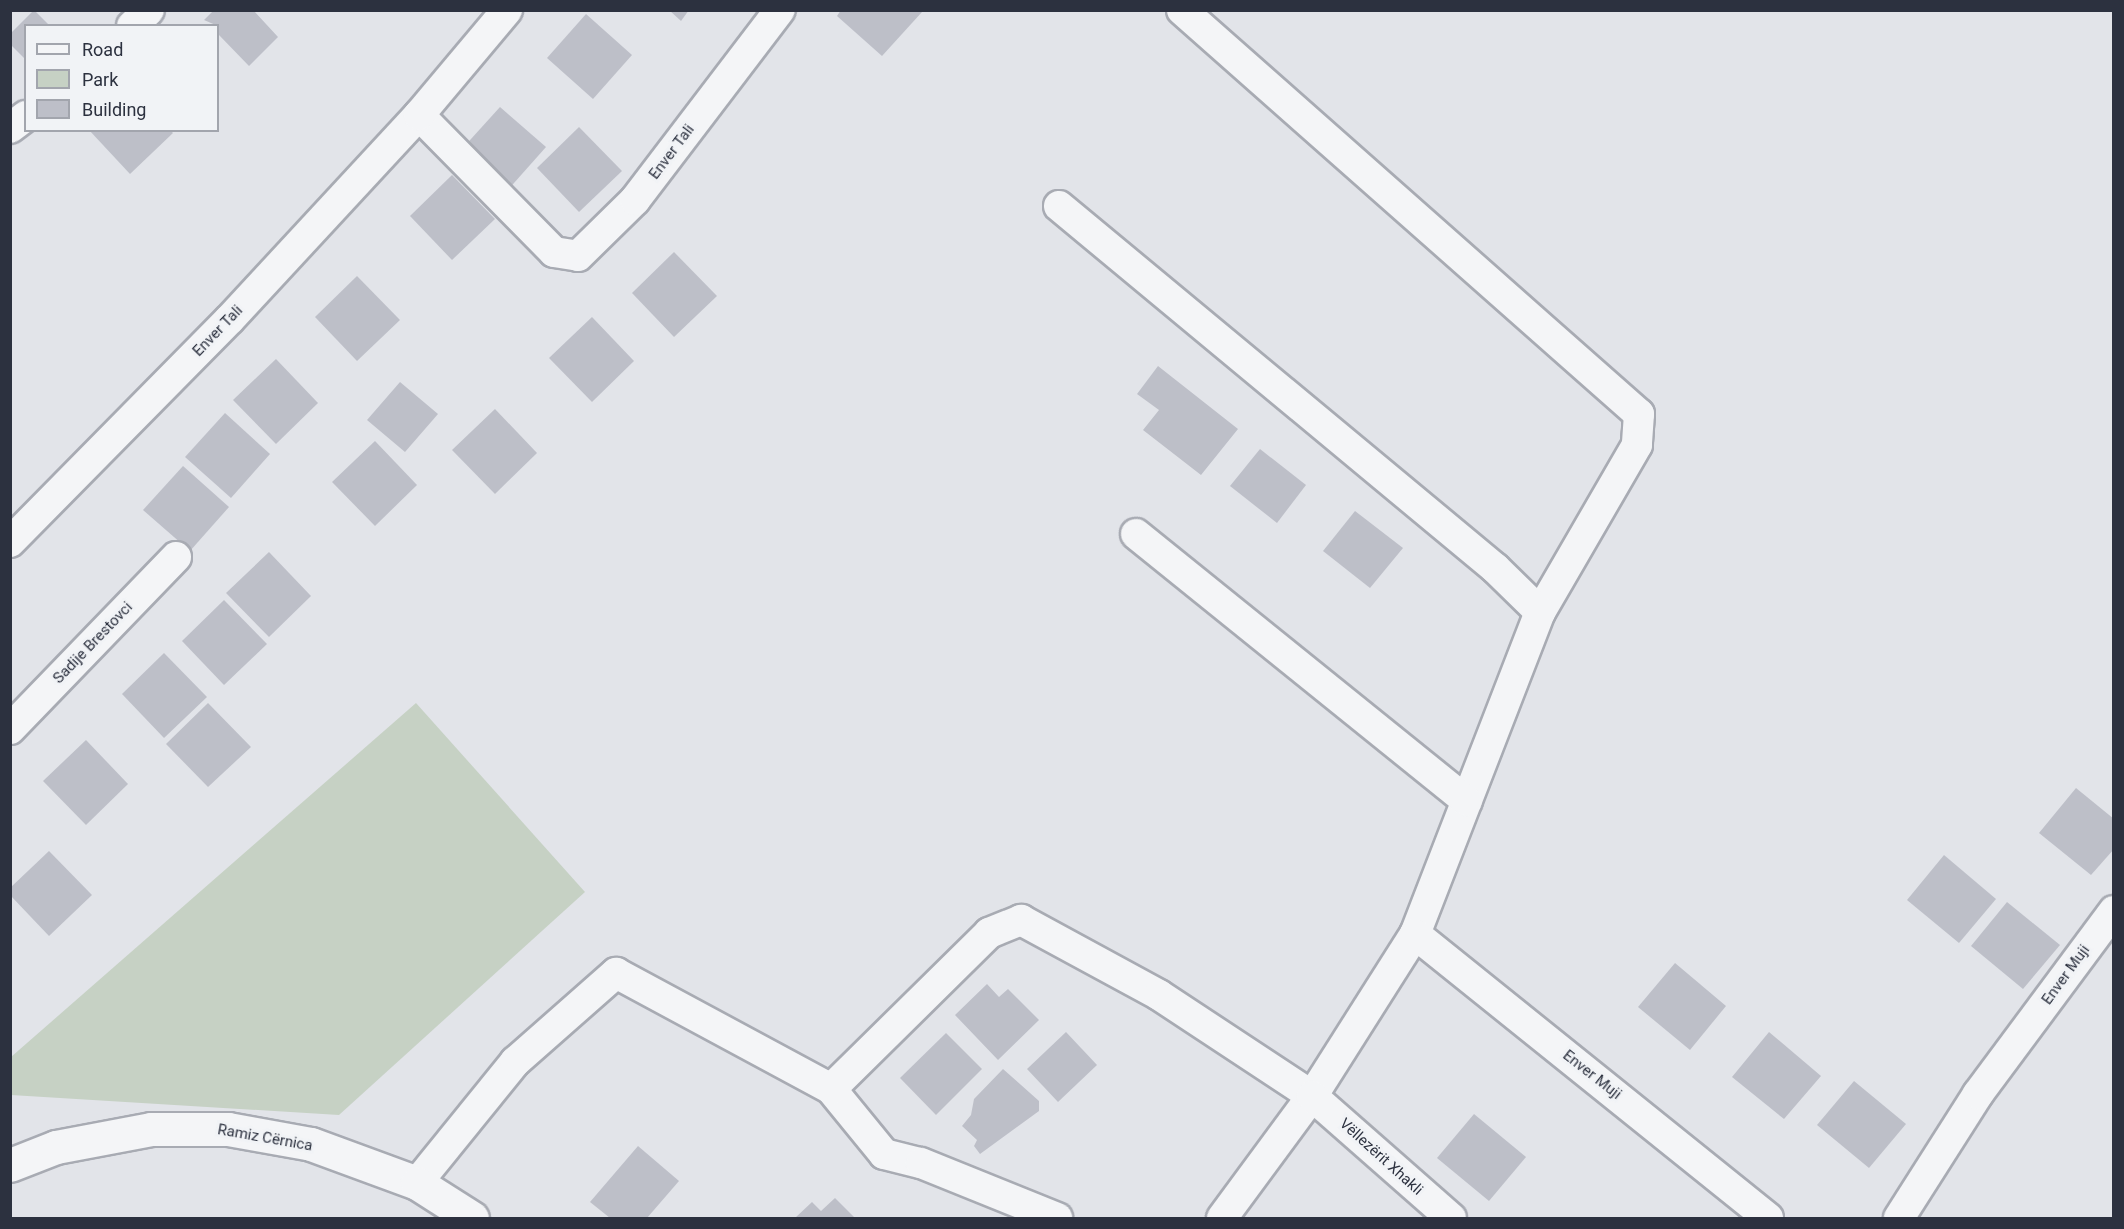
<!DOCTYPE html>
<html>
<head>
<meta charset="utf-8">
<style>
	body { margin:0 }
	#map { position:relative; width:2124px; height:1229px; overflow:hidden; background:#e2e4e9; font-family:Roboto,sans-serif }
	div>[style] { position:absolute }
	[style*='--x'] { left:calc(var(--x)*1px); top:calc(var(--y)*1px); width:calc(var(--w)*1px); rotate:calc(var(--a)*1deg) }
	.green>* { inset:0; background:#c6d1c4 }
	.building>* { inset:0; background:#bdbfc8 }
	.roads { filter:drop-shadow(2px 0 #a8abb3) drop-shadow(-2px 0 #a8abb3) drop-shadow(0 2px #a8abb3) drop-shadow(0 -2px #a8abb3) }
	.minor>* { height:30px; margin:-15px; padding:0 15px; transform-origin:15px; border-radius:15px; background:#f4f5f7 }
	.tertiary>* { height:33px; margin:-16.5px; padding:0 16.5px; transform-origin:16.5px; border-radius:16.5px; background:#f4f5f7 }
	span { translate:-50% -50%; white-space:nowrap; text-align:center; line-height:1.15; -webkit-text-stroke:6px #f1f3f6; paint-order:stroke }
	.street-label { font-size:15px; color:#2c313f }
	.frame { position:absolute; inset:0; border:12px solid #2c313f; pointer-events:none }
	.legend { position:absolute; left:24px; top:24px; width:195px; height:108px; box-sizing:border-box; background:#f1f3f6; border:2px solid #a2a5ad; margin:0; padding:8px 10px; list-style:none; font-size:18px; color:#2c313f }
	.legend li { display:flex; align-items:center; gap:12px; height:30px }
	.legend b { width:30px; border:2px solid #a2a5ad }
</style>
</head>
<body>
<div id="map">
	<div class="green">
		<i style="clip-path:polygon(416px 703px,585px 892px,339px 1115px,11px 1095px,11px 1057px)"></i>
	</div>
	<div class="building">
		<i style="clip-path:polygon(34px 10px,50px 26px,26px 26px,26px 60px,10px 44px,10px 34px)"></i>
		<i style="clip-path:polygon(214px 10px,253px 10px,278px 37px,249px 66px,218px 34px,218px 26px,204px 20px)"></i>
		<i style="clip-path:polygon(669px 10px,689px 10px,681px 21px)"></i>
		<i style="clip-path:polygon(841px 10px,919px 10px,922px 12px,882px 56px,837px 16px)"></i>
		<i style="clip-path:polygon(586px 14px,632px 55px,593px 99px,547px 58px)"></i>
		<i style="clip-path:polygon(500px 107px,546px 147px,507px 191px,461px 150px)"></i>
		<i style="clip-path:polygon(579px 127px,622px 171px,579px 212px,537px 168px)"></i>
		<i style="clip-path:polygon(89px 130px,170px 130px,173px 133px,130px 174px)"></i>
		<i style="clip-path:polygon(452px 175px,495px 219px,452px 260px,410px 216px)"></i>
		<i style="clip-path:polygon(674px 252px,717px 296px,674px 337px,632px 293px)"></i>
		<i style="clip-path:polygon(357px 276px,400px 320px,357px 361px,315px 317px)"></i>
		<i style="clip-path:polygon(592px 317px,634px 361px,592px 402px,549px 358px)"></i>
		<i style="clip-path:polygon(276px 359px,318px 403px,276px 444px,233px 400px)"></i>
		<i style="clip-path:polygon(1158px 366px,1238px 429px,1201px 475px,1143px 430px,1159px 410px,1137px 394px)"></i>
		<i style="clip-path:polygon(400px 382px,438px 414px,405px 452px,367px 420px)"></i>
		<i style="clip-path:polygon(495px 409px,537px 453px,495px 494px,452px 450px)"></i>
		<i style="clip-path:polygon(225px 413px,270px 454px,231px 498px,185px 457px)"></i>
		<i style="clip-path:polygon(375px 441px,417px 485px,375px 526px,332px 482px)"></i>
		<i style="clip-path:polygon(1260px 449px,1306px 485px,1277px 523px,1230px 486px)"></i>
		<i style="clip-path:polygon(183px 466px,229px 507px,190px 551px,143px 510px)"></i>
		<i style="clip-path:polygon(1355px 511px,1403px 548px,1370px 588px,1323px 551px)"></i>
		<i style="clip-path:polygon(269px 552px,311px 596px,269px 637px,226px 593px)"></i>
		<i style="clip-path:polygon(224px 600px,267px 644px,224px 685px,182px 641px)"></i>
		<i style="clip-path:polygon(164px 653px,207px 697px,164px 738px,122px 694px)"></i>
		<i style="clip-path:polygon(208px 703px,251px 747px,208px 787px,166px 744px)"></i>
		<i style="clip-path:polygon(86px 740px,128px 784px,86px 825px,43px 781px)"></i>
		<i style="clip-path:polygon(2076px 788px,2114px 819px,2114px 849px,2091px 875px,2039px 833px)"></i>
		<i style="clip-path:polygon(49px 851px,92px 895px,49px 936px,10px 895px,10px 888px)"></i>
		<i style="clip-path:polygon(1944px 855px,1996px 899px,1959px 943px,1907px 900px)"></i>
		<i style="clip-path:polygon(2007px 902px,2060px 945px,2023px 989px,1971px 946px)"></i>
		<i style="clip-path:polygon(1675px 963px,1726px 1006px,1690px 1050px,1638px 1007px)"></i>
		<i style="clip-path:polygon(987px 984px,999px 997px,1008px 989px,1039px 1020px,998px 1060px,955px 1015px)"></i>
		<i style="clip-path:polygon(1066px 1032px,1097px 1065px,1058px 1102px,1027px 1069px)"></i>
		<i style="clip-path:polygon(1769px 1032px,1821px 1076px,1784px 1119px,1732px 1077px)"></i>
		<i style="clip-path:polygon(946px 1033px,982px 1069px,936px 1115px,900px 1078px)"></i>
		<i style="clip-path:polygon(1003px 1069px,1039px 1101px,1039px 1111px,980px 1154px,974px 1146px,977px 1140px,962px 1126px,971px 1115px,974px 1099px)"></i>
		<i style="clip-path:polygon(1854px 1081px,1906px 1124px,1869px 1168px,1817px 1125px)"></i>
		<i style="clip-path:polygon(1474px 1114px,1526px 1157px,1489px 1201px,1437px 1158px)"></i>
		<i style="clip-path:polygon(638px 1146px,679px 1181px,647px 1218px,610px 1218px,590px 1202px)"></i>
		<i style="clip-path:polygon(835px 1198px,855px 1218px,795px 1218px,812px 1202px,821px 1211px)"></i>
	</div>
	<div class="roads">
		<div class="minor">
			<i style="--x:1182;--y:10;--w:610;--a:41.48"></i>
			<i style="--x:1639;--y:414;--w:31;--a:94"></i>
			<i style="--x:1637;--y:445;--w:193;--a:120.1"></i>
			<i style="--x:1540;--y:612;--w:345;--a:111.2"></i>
			<i style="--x:1415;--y:934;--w:192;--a:122.4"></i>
			<i style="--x:1312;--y:1096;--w:152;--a:126.4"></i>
			<i style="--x:132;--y:26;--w:23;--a:-43"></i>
			<i style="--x:419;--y:115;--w:192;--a:45.4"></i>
			<i style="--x:554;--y:252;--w:24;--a:9"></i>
			<i style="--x:578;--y:256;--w:80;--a:-44.5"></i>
			<i style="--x:635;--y:200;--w:239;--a:-52.7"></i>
			<i style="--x:10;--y:128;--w:20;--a:-37"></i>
			<i style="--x:1059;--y:206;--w:567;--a:39.7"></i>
			<i style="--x:1495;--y:568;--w:63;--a:44.4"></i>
			<i style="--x:1136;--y:534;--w:425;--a:38.9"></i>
			<i style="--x:10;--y:542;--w:313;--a:-45.4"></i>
			<i style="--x:230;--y:319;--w:278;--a:-47.2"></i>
			<i style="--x:419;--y:115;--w:137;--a:-50"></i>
			<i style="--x:10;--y:729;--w:239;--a:-46"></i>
			<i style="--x:1415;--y:934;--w:453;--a:38.8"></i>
			<i style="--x:831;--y:1089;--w:84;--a:50.8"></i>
			<i style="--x:884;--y:1154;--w:38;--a:14"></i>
			<i style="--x:921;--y:1163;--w:147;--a:22"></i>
			<i style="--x:417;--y:1183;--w:156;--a:-51"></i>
			<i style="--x:515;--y:1062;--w:135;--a:-41.4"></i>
			<i style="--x:616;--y:973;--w:244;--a:28.3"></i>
			<i style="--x:831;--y:1089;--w:222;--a:-44.6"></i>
			<i style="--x:989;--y:933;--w:35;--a:-22"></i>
			<i style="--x:1021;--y:920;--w:157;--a:28.5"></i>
			<i style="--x:1159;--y:995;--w:183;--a:33.4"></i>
			<i style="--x:1312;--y:1096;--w:185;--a:41.3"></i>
			<i style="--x:1899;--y:1218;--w:147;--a:-57.5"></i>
			<i style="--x:1978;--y:1094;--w:228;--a:-53.4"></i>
		</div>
		<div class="tertiary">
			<i style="--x:10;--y:1165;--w:49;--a:-21.4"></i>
			<i style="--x:56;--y:1147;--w:97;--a:-10.7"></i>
			<i style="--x:151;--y:1129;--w:77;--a:0"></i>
			<i style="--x:228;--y:1129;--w:84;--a:10.2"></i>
			<i style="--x:311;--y:1144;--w:113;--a:20.2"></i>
			<i style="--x:417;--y:1183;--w:65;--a:32.5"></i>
		</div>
	</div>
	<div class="street-label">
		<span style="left:672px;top:152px;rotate:-53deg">Enver Tali</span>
		<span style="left:218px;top:331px;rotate:-46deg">Enver Tali</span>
		<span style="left:93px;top:643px;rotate:-46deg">Sadije Brestovci</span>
		<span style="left:2066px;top:975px;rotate:-54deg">Enver Muji</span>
		<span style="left:1592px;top:1075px;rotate:38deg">Enver Muji</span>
		<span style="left:265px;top:1138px;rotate:10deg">Ramiz Cërnica</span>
		<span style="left:1381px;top:1157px;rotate:42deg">Vëllezërit Xhakli</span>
	</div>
	<div class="frame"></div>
	<ul class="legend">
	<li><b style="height:8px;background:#f4f5f7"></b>Road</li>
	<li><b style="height:16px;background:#c6d1c4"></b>Park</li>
	<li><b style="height:16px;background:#bdbfc8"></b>Building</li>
	</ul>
</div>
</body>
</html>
